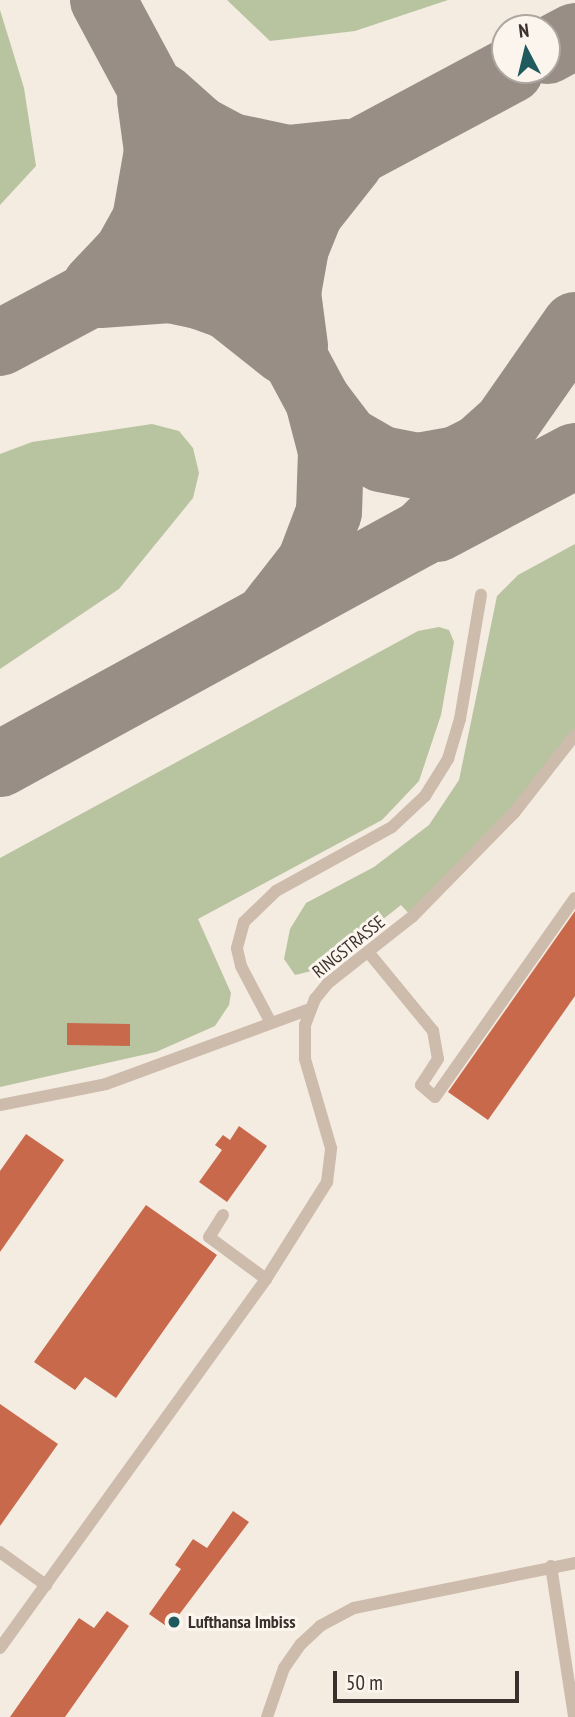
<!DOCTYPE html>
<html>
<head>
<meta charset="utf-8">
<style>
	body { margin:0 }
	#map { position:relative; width:575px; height:1717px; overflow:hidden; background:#f4ebe1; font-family:"PT Sans Narrow",sans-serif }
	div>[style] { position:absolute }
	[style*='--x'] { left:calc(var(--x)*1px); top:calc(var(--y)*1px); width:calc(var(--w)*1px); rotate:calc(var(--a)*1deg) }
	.green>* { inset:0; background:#b8c4a0 }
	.taxiway>* { height:66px; margin:-33px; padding:0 33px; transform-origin:33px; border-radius:33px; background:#988e86 }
	.building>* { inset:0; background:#c8694b }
	.lane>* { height:12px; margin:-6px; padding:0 6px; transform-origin:6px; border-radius:6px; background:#cdbbac }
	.dots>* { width:19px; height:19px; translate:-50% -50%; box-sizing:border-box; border:4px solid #fbf5ee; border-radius:50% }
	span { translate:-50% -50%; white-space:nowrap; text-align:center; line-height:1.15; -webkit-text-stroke:6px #fbf5ee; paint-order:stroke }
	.street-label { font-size:18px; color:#3b302b }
	.poi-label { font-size:18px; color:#3b302b; font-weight:700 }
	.left { translate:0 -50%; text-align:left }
	.north { position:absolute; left:491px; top:14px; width:70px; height:70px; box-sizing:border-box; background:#fbf5ee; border:2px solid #aea6a0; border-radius:50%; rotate:353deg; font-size:19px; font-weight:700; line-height:28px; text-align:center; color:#3b302b }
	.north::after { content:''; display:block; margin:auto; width:24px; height:32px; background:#1f5a5e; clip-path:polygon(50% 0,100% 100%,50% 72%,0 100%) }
	.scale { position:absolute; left:333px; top:1671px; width:186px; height:32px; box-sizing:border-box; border:4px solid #3b302b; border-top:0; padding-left:9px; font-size:21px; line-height:24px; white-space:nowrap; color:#3b302b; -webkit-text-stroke:5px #fbf5ee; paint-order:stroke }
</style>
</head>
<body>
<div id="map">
	<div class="green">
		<i style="clip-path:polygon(227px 0,448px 0,355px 31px,270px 41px)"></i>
		<i style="clip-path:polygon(0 10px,24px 88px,36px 166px,0 205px)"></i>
		<i style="clip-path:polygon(152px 424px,179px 431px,193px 448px,199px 473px,193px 498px,119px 589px,0 669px,0 454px,32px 442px)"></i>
		<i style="clip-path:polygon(575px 544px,575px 735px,514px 813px,412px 917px,401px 905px,320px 969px,295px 975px,284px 959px,290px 929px,306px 903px,374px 867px,429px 825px,459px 780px,497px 596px,518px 575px)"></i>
		<i style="clip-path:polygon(439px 627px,449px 630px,454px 642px,441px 715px,419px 781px,382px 820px,198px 919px,231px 993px,229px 1005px,215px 1026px,156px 1052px,0 1087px,0 858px,418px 631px)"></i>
	</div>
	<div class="taxiway">
		<i style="--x:103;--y:0;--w:455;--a:61.8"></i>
		<i style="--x:318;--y:401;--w:48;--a:52.7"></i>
		<i style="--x:347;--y:439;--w:39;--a:30"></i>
		<i style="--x:381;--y:459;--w:38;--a:11"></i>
		<i style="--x:418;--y:466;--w:40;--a:-10"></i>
		<i style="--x:457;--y:459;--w:25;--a:-27"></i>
		<i style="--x:479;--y:448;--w:30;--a:-42"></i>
		<i style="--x:547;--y:51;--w:32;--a:-28"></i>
		<i style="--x:162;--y:96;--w:50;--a:41.7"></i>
		<i style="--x:199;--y:129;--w:36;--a:28"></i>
		<i style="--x:231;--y:146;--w:58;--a:11.9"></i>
		<i style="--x:288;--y:158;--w:58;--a:-5.9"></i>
		<i style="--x:95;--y:286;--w:47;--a:-46.7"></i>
		<i style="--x:127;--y:252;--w:37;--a:-61"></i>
		<i style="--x:145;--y:220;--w:70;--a:-80.1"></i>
		<i style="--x:157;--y:151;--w:52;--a:-97.7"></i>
		<i style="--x:100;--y:295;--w:70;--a:-4.1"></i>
		<i style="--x:170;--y:290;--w:30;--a:12"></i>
		<i style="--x:199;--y:296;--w:30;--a:20"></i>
		<i style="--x:227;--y:306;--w:74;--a:38.4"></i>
		<i style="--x:0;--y:343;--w:579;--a:-28.11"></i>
		<i style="--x:295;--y:346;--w:53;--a:-97.5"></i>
		<i style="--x:288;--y:293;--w:46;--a:-79.9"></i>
		<i style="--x:296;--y:248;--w:38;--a:-68"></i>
		<i style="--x:310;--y:213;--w:66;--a:-51.7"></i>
		<i style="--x:437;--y:529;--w:156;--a:-27.9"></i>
		<i style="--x:271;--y:612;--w:63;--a:-52"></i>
		<i style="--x:310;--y:562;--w:53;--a:-69.2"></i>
		<i style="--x:329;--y:512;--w:61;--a:-88.1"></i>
		<i style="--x:331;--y:451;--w:52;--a:-104.6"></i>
		<i style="--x:0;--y:764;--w:481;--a:-28.7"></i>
		<i style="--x:422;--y:533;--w:37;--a:-45"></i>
		<i style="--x:448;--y:507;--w:222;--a:-55.1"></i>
	</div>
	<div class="building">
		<i style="clip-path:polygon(575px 911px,575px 996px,488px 1120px,448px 1092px)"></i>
		<i style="clip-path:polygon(67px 1023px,130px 1024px,130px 1046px,67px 1045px)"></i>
		<i style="clip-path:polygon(239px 1126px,267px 1146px,227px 1202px,199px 1182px,222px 1150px,215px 1145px,223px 1135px,230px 1140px)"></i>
		<i style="clip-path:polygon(26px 1134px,64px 1160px,0 1252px,0 1171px)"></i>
		<i style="clip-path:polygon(146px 1205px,217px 1255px,116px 1398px,85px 1377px,75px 1390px,34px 1362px)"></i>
		<i style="clip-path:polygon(0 1404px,58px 1444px,0 1526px)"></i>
		<i style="clip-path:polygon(233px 1511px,249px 1522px,169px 1628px,149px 1614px,181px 1569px,175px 1565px,193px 1539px,207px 1548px)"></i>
		<i style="clip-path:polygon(107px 1611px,129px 1626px,65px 1717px,10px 1717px,79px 1618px,94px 1628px)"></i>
	</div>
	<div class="lane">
		<i style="--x:369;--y:953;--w:101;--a:50.6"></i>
		<i style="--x:433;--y:1031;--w:28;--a:80"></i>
		<i style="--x:438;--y:1059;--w:31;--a:123"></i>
		<i style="--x:421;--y:1085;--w:18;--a:41"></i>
		<i style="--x:435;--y:1097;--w:243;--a:-54.9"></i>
		<i style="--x:271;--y:1023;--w:64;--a:-117.8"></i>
		<i style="--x:241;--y:966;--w:18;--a:-103"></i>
		<i style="--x:237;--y:948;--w:27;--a:-75"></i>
		<i style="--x:244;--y:922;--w:45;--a:-44.1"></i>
		<i style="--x:276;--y:891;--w:132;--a:-28.9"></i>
		<i style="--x:392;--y:827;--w:45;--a:-43.2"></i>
		<i style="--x:425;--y:796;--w:44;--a:-58.1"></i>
		<i style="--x:448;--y:759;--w:42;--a:-73.3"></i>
		<i style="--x:460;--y:719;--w:126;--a:-80.4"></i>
		<i style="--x:0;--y:1105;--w:108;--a:-11.2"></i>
		<i style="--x:106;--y:1084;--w:217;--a:-20.2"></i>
		<i style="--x:223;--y:1215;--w:26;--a:122"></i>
		<i style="--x:209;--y:1237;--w:71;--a:36.4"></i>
		<i style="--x:0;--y:1552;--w:57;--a:35.7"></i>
		<i style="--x:551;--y:1566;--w:153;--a:81.3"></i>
		<i style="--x:0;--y:1648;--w:455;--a:-54.2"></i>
		<i style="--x:266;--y:1279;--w:115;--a:-57.8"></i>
		<i style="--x:327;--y:1182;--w:34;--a:-83"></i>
		<i style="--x:331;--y:1148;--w:93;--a:-106.3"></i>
		<i style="--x:305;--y:1059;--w:34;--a:-90"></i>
		<i style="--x:305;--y:1025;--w:28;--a:-69"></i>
		<i style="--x:315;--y:999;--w:21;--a:-51"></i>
		<i style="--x:328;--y:983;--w:107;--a:-38.2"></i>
		<i style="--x:412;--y:917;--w:146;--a:-45.6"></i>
		<i style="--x:514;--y:813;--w:99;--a:-52"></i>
		<i style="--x:267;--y:1717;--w:52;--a:-70.9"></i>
		<i style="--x:284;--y:1668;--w:29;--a:-55"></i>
		<i style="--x:301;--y:1644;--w:26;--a:-43"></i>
		<i style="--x:320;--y:1626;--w:38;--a:-28"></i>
		<i style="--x:354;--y:1608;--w:226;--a:-11.5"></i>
	</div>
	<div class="dots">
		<i style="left:174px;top:1622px;background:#1f5a5e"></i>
	</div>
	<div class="street-label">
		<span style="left:349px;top:947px;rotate:-39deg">RINGSTRASSE</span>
	</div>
	<div class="poi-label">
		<span class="left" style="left:188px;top:1622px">Lufthansa Imbiss</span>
	</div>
	<div class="north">N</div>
	<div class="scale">50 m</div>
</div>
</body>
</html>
